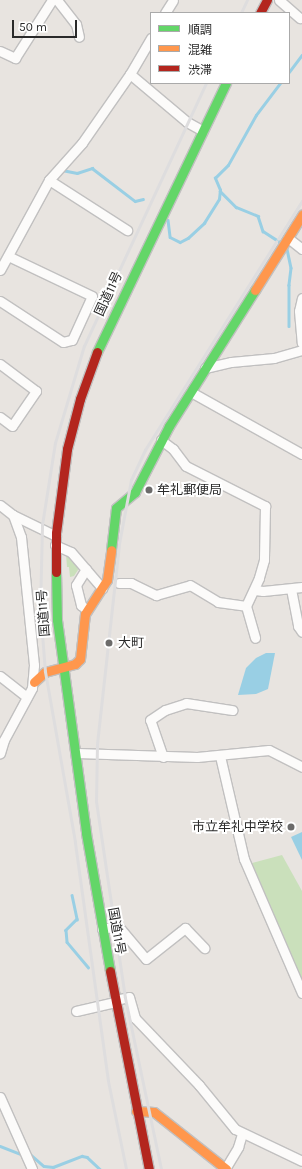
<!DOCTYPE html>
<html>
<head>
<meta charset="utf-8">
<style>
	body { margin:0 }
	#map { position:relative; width:302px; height:1169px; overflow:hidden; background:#e8e4e0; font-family:Karla,"Noto Sans JP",sans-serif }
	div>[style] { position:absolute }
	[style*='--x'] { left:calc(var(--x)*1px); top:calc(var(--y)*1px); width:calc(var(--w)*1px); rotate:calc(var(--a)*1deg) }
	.green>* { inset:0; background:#cae0bb }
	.water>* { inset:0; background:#99cfe4 }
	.stream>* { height:2.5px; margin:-1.25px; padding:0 1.25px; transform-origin:1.25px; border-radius:1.25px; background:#99cfe4 }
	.roads { filter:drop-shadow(1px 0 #c1c0c0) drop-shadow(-1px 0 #c1c0c0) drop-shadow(0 1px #c1c0c0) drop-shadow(0 -1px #c1c0c0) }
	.street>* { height:9px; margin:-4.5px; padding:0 4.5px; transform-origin:4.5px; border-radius:4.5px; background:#fcfbfa }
	.fast>* { height:9px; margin:-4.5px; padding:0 4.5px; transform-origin:4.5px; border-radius:4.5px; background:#63d668 }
	.slow>* { height:9px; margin:-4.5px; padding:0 4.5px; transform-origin:4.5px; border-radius:4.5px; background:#ff974d }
	.jam>* { height:9px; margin:-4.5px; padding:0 4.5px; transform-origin:4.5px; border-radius:4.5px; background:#b3261e }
	.rail>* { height:2.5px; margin:-1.25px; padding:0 1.25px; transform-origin:1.25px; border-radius:1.25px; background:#deddde }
	.dots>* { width:11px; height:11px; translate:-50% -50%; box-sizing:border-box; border:2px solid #fff; border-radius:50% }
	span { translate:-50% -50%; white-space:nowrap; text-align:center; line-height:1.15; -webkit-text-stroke:4px #fff; paint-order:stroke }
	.street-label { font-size:13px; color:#2a2a2a }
	.poi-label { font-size:13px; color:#2a2a2a }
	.left { translate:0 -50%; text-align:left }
	.right { translate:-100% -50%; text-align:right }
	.legend { position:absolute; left:150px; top:12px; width:140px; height:72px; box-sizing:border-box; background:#fff; border:1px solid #aaa; margin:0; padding:5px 7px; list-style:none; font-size:12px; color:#2a2a2a }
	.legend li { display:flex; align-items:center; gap:8px; height:20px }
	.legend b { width:20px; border:1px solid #aaa }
	.scale { position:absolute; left:12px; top:20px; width:65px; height:18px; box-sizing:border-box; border:2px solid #2a2a2a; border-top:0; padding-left:5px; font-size:12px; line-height:14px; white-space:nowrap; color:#2a2a2a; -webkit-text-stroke:3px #fff; paint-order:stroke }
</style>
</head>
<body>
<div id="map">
	<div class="green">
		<i style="clip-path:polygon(66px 554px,77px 564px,78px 570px,74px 576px,70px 577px,69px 567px,67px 567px)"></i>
		<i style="clip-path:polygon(282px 855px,302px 891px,302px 981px,252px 863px)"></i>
	</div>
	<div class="water">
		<i style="clip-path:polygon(266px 653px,275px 653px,268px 689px,256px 694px,238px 695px,246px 668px,256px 658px)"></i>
		<i style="clip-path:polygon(302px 832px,302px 860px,291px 837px)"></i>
	</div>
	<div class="stream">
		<i style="--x:289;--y:72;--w:21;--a:-53"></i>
		<i style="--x:62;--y:170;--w:15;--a:11"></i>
		<i style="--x:77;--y:173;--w:16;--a:-18"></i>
		<i style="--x:92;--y:168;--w:54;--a:37.5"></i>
		<i style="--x:135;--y:201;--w:8;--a:-14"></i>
		<i style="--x:220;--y:191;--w:23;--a:45"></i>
		<i style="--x:236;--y:207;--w:24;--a:22"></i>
		<i style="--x:258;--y:216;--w:16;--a:72"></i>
		<i style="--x:263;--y:231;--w:20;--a:33"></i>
		<i style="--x:168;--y:220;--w:17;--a:83"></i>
		<i style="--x:170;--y:237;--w:11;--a:27"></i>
		<i style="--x:180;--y:242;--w:9;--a:-27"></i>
		<i style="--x:188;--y:238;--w:22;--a:-43"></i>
		<i style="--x:204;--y:223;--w:28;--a:-58"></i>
		<i style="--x:219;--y:199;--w:9;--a:-84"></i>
		<i style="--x:220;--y:190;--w:13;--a:-113"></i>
		<i style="--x:215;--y:178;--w:18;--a:-45"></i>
		<i style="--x:228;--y:165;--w:57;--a:-60.8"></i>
		<i style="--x:256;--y:115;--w:40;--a:-53"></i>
		<i style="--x:287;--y:249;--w:19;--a:78"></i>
		<i style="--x:291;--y:268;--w:17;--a:97"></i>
		<i style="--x:289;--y:285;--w:41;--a:90"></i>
		<i style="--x:72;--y:895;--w:25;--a:78"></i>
		<i style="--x:77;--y:919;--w:16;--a:135"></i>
		<i style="--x:66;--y:930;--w:12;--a:85"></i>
		<i style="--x:67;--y:942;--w:33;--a:50"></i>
		<i style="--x:0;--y:1146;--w:22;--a:21"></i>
		<i style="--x:30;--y:1154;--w:18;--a:41"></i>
		<i style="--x:44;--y:1166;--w:9;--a:6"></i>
		<i style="--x:53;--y:1167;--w:31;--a:-21"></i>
		<i style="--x:82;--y:1156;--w:5;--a:11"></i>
		<i style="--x:87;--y:1157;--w:18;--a:43"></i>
	</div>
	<div class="roads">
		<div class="street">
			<i style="--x:57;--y:0;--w:31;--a:52"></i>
			<i style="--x:76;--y:24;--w:13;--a:77"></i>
			<i style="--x:279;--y:0;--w:28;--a:41"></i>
			<i style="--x:165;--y:13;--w:15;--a:-58"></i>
			<i style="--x:0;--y:51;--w:17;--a:25"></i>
			<i style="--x:15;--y:58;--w:69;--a:-57.5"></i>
			<i style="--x:130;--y:74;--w:75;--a:40.1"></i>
			<i style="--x:187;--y:122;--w:18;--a:29"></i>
			<i style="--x:49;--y:180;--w:93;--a:32.7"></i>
			<i style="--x:288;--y:238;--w:18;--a:38"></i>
			<i style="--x:0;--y:270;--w:102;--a:-61.4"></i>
			<i style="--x:49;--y:180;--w:50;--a:-48.3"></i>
			<i style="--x:82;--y:143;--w:84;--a:-55.2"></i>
			<i style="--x:130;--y:74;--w:42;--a:-59.7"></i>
			<i style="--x:302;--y:298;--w:13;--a:103"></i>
			<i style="--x:299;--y:311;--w:32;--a:85"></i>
			<i style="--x:0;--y:301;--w:75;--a:33.1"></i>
			<i style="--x:63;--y:342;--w:9;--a:-13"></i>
			<i style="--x:72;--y:340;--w:48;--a:-65.6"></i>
			<i style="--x:92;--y:296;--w:93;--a:-154.5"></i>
			<i style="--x:0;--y:364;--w:45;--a:36.9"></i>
			<i style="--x:36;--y:391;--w:42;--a:124.4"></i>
			<i style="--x:12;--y:426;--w:15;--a:-143"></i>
			<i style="--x:205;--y:368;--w:27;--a:-13"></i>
			<i style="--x:231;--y:362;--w:43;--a:-5.3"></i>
			<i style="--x:274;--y:358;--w:29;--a:-16"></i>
			<i style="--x:191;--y:392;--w:127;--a:29.2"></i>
			<i style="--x:161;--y:440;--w:15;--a:37"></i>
			<i style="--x:173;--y:449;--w:21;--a:53"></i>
			<i style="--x:186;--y:466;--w:89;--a:26.9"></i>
			<i style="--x:265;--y:506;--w:54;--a:91.1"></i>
			<i style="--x:264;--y:560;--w:19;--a:106"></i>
			<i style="--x:259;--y:578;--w:31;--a:115"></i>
			<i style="--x:246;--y:606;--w:33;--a:74"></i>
			<i style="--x:0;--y:505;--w:16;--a:38"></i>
			<i style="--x:13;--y:515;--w:23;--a:70"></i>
			<i style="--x:21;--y:537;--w:129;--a:84.2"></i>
			<i style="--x:34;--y:665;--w:23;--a:95"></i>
			<i style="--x:32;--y:688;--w:59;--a:118.3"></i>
			<i style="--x:4;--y:740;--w:14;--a:107"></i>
			<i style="--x:13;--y:515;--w:48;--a:26"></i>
			<i style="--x:55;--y:545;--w:17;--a:24"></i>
			<i style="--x:71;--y:552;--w:48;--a:49.3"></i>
			<i style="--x:86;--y:569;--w:19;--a:122"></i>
			<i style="--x:76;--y:585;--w:21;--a:76"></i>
			<i style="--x:81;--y:605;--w:8;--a:40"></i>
			<i style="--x:119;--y:583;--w:12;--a:0"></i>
			<i style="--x:131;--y:583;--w:28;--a:26"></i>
			<i style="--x:156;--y:595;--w:35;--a:-16"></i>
			<i style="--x:190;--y:585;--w:33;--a:31"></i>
			<i style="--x:218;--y:602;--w:28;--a:8"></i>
			<i style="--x:291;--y:589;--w:38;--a:79"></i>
			<i style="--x:298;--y:626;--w:7;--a:56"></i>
			<i style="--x:255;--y:590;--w:8;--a:7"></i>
			<i style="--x:263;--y:591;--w:39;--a:-6"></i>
			<i style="--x:0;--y:676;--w:34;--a:38"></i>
			<i style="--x:77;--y:753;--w:120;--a:1.9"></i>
			<i style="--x:197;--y:757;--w:72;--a:-5.6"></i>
			<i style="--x:269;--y:750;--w:37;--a:27"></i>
			<i style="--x:220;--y:756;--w:106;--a:76.9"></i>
			<i style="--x:244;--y:859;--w:146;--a:66.6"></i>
			<i style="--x:163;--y:757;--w:39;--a:-109"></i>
			<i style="--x:150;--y:720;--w:18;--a:-34"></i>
			<i style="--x:165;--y:710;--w:22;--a:-18"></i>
			<i style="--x:186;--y:703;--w:47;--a:8.7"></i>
			<i style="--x:102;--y:929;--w:16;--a:-11"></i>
			<i style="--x:118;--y:926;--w:43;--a:49.7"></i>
			<i style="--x:146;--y:959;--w:50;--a:-38.5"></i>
			<i style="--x:185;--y:928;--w:28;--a:46"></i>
			<i style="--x:115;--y:1000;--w:14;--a:-12"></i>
			<i style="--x:129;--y:997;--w:22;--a:74"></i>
			<i style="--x:135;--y:1018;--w:93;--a:46.3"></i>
			<i style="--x:199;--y:1085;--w:57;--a:50.7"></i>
			<i style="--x:235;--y:1129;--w:74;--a:25.5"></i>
			<i style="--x:76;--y:1011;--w:40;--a:-13"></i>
			<i style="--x:0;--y:1097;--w:79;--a:66"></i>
			<i style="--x:225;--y:1169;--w:26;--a:-59"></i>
			<i style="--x:238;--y:1147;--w:14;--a:-73"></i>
		</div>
		<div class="fast">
			<i style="--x:97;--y:352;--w:298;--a:-64.4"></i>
			<i style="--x:111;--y:550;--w:42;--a:-83.2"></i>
			<i style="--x:116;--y:508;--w:25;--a:-40"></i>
			<i style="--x:135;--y:492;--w:74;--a:-62.7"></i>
			<i style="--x:169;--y:426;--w:161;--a:-57.7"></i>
			<i style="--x:56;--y:572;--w:48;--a:88.8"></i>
			<i style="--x:57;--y:620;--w:215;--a:82.2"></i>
			<i style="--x:86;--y:833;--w:140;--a:80.1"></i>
		</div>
		<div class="slow">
			<i style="--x:255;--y:290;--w:89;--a:-57.9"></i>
			<i style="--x:34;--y:682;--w:15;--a:-42"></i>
			<i style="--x:45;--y:672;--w:31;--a:-15"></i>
			<i style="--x:75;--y:664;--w:7;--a:-45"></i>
			<i style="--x:80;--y:659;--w:45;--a:-83.7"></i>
			<i style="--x:85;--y:614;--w:40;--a:-57.1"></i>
			<i style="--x:107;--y:580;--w:30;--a:-82"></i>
			<i style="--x:136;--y:1111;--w:18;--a:3"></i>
			<i style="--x:154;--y:1112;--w:92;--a:38.4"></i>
		</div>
		<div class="jam">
			<i style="--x:260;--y:13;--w:15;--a:-62"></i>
			<i style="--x:56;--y:572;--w:39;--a:-90"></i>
			<i style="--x:56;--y:533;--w:85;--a:-82.5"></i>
			<i style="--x:67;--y:449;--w:52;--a:-75.4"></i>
			<i style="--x:80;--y:399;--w:50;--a:-70.1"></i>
			<i style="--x:110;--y:971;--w:202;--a:78.9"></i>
		</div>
	</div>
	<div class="rail">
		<i style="--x:241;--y:13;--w:14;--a:-65"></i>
		<i style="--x:278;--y:239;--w:45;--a:-57.7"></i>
		<i style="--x:126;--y:1169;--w:90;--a:-101.6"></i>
		<i style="--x:108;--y:1081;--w:241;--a:-97.9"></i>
		<i style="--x:75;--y:842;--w:173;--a:-100"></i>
		<i style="--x:45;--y:672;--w:63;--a:-94.5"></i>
		<i style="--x:40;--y:609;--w:84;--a:-88.6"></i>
		<i style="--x:42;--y:525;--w:83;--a:-81"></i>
		<i style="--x:55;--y:443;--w:101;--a:-73.4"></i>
		<i style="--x:84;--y:346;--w:290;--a:-65.1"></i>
		<i style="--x:161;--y:1169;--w:175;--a:-101.9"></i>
		<i style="--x:125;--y:998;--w:198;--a:-98.4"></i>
		<i style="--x:96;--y:802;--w:58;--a:-89"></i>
		<i style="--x:97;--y:744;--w:201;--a:-83.7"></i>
		<i style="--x:119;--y:544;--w:65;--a:-79.4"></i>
		<i style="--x:131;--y:480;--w:33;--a:-65"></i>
		<i style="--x:145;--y:450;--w:246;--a:-57.8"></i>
	</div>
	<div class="dots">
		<i style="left:149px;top:490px;background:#6c6b6a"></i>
		<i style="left:109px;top:643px;background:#6c6b6a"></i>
		<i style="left:291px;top:827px;background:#6c6b6a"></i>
	</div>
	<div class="street-label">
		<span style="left:109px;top:294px;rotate:-65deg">国道11号</span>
		<span style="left:44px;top:613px;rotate:-94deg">国道11号</span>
		<span style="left:116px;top:931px;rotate:80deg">国道11号</span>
	</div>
	<div class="poi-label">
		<span class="left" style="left:157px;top:490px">牟礼郵便局</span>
		<span class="left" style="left:118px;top:643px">大町</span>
		<span class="right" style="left:283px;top:827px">市立牟礼中学校</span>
	</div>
	<ul class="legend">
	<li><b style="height:5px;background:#63d668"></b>順調</li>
	<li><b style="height:5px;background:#ff974d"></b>混雑</li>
	<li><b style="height:5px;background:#b3261e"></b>渋滞</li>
	</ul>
	<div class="scale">50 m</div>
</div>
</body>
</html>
